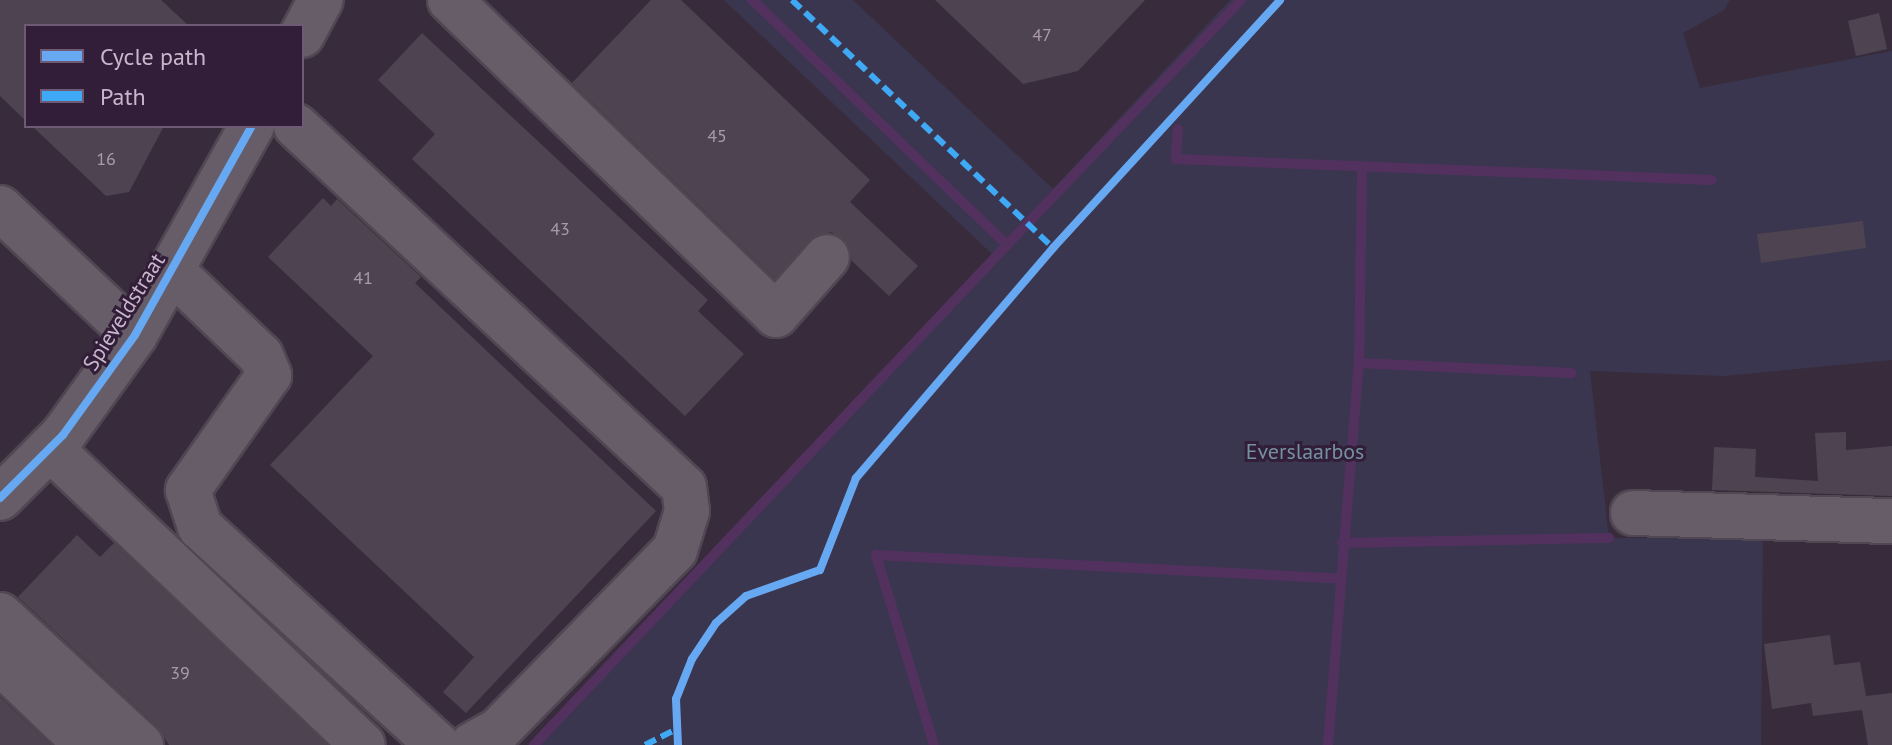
<!DOCTYPE html>
<html>
<head>
<meta charset="utf-8">
<style>
	body { margin:0 }
	#map { position:relative; width:1892px; height:745px; overflow:hidden; background:#382c3c; font-family:"PT Sans",sans-serif }
	div>[style] { position:absolute }
	[style*='--x'] { left:calc(var(--x)*1px); top:calc(var(--y)*1px); width:calc(var(--w)*1px); rotate:calc(var(--a)*1deg) }
	.green>* { inset:0; background:#3a364f }
	.stream>* { height:10px; margin:-5px; padding:0 5px; transform-origin:5px; border-radius:5px; background:#53315f }
	.building>* { inset:0; background:#4e4451 }
	.roads { filter:drop-shadow(2px 0 #504753) drop-shadow(-2px 0 #504753) drop-shadow(0 2px #504753) drop-shadow(0 -2px #504753) }
	.minor>* { height:44px; margin:-22px; padding:0 22px; transform-origin:22px; border-radius:22px; background:#665d69 }
	.quiet>* { height:6px; margin-top:-3px; transform-origin:0; background:repeating-linear-gradient(90deg,#3fa9f5 0 12px,transparent 0 18px) }
	.cycleway>* { height:8px; margin:-4px; padding:0 4px; transform-origin:4px; border-radius:4px; background:#66a8f1 }
	span { translate:-50% -50%; white-space:nowrap; text-align:center; line-height:1.15; -webkit-text-stroke:6px #321e38; paint-order:stroke }
	.number-label { font-size:18px; color:#aa9aad }
	.number-label span { -webkit-text-stroke-width:0 }
	.street-label { font-size:22px; color:#c8b7cc }
	.park-label { font-size:22px; color:#7490a3 }
	.legend { position:absolute; left:24px; top:24px; width:280px; height:104px; box-sizing:border-box; background:#321e38; border:2px solid #6e5b73; margin:0; padding:10px 14px; list-style:none; font-size:24px; color:#c8b7cc }
	.legend li { display:flex; align-items:center; gap:16px; height:40px }
	.legend b { width:40px; border:2px solid #6e5b73 }
</style>
</head>
<body>
<div id="map">
	<div class="green">
		<i style="clip-path:polygon(724px 0,853px 0,1053px 189px,1230px 0,1730px 0,1724px 10px,1683px 33px,1700px 88px,1892px 51px,1892px 360px,1724px 376px,1590px 371px,1609px 538px,1763px 538px,1761px 745px,528px 745px,992px 254px)"></i>
	</div>
	<div class="stream">
		<i style="--x:1178;--y:129;--w:30;--a:94"></i>
		<i style="--x:1176;--y:159;--w:536;--a:2.24"></i>
		<i style="--x:1007;--y:245;--w:339;--a:-46.3"></i>
		<i style="--x:1359;--y:363;--w:213;--a:2.7"></i>
		<i style="--x:1342;--y:543;--w:267;--a:-1.1"></i>
		<i style="--x:534;--y:745;--w:688;--a:-46.59"></i>
		<i style="--x:1007;--y:245;--w:354;--a:-136.1"></i>
		<i style="--x:934;--y:745;--w:199;--a:-107"></i>
		<i style="--x:876;--y:555;--w:463;--a:2.9"></i>
		<i style="--x:1328;--y:745;--w:383;--a:-85.4"></i>
		<i style="--x:1359;--y:363;--w:195;--a:-89.1"></i>
	</div>
	<div class="building">
		<i style="clip-path:polygon(0 0,161px 0,189px 26px,26px 26px,26px 121px,0 96px)"></i>
		<i style="clip-path:polygon(651px 0,681px 0,870px 180px,850px 202px,918px 266px,889px 296px,852px 261px,844px 239px,831px 232px,809px 240px,775px 279px,572px 83px)"></i>
		<i style="clip-path:polygon(935px 0,1145px 0,1078px 71px,1023px 84px)"></i>
		<i style="clip-path:polygon(1879px 13px,1887px 49px,1856px 56px,1848px 21px)"></i>
		<i style="clip-path:polygon(422px 33px,708px 300px,698px 311px,744px 354px,685px 416px,412px 159px,435px 134px,378px 80px)"></i>
		<i style="clip-path:polygon(32px 126px,164px 126px,129px 192px,106px 196px)"></i>
		<i style="clip-path:polygon(323px 198px,331px 206px,337px 199px,421px 277px,415px 283px,656px 511px,466px 713px,443px 692px,474px 657px,270px 465px,373px 356px,268px 257px)"></i>
		<i style="clip-path:polygon(1863px 221px,1866px 248px,1761px 263px,1757px 234px)"></i>
		<i style="clip-path:polygon(1846px 432px,1846px 450px,1892px 446px,1892px 496px,1712px 490px,1714px 447px,1756px 449px,1755px 477px,1818px 481px,1815px 433px)"></i>
		<i style="clip-path:polygon(77px 535px,100px 557px,114px 543px,327px 745px,169px 745px,158px 727px,18px 597px)"></i>
		<i style="clip-path:polygon(1830px 635px,1834px 665px,1860px 662px,1866px 696px,1892px 693px,1892px 745px,1868px 745px,1862px 710px,1813px 716px,1811px 703px,1772px 709px,1764px 644px)"></i>
		<i style="clip-path:polygon(0 697px,51px 745px,0 745px)"></i>
	</div>
	<div class="roads">
		<div class="minor">
			<i style="--x:450;--y:0;--w:453;--a:44"></i>
			<i style="--x:776;--y:315;--w:77;--a:-48.7"></i>
			<i style="--x:302;--y:35;--w:40;--a:-62"></i>
			<i style="--x:296;--y:126;--w:530;--a:42.94"></i>
			<i style="--x:684;--y:487;--w:24;--a:83"></i>
			<i style="--x:687;--y:511;--w:41;--a:107.1"></i>
			<i style="--x:675;--y:550;--w:252;--a:134.4"></i>
			<i style="--x:499;--y:730;--w:31;--a:151"></i>
			<i style="--x:0;--y:208;--w:185;--a:43.3"></i>
			<i style="--x:172;--y:271;--w:123;--a:43.7"></i>
			<i style="--x:261;--y:356;--w:21;--a:67"></i>
			<i style="--x:269;--y:375;--w:141;--a:125.2"></i>
			<i style="--x:188;--y:490;--w:39;--a:72"></i>
			<i style="--x:200;--y:527;--w:323;--a:42.5"></i>
			<i style="--x:50;--y:448;--w:431;--a:43.5"></i>
			<i style="--x:0;--y:498;--w:89;--a:-45"></i>
			<i style="--x:63;--y:435;--w:123;--a:-54.2"></i>
			<i style="--x:135;--y:335;--w:240;--a:-60.8"></i>
			<i style="--x:1633;--y:513;--w:259;--a:1.8"></i>
			<i style="--x:0;--y:615;--w:192;--a:42.7"></i>
			<i style="--x:0;--y:662;--w:120;--a:43.7"></i>
		</div>
	</div>
	<div class="quiet">
		<i style="--x:792;--y:0;--w:360;--a:43.5"></i>
		<i style="--x:645;--y:745;--w:34;--a:-27"></i>
	</div>
	<div class="cycleway">
		<i style="--x:0;--y:498;--w:89;--a:-45"></i>
		<i style="--x:63;--y:435;--w:123;--a:-54.2"></i>
		<i style="--x:135;--y:335;--w:240;--a:-60.8"></i>
		<i style="--x:678;--y:745;--w:46;--a:-92.5"></i>
		<i style="--x:676;--y:699;--w:43;--a:-68.2"></i>
		<i style="--x:692;--y:659;--w:43;--a:-56.3"></i>
		<i style="--x:716;--y:623;--w:40;--a:-42"></i>
		<i style="--x:746;--y:596;--w:78;--a:-19.4"></i>
		<i style="--x:820;--y:570;--w:99;--a:-68.6"></i>
		<i style="--x:856;--y:478;--w:303;--a:-49.4"></i>
		<i style="--x:1053;--y:248;--w:336;--a:-47.5"></i>
	</div>
	<div class="number-label">
		<span style="left:1042px;top:35px">47</span>
		<span style="left:717px;top:136px">45</span>
		<span style="left:106px;top:159px">16</span>
		<span style="left:560px;top:229px">43</span>
		<span style="left:363px;top:278px">41</span>
		<span style="left:180px;top:673px">39</span>
	</div>
	<div class="street-label">
		<span style="left:124px;top:312px;rotate:-58deg">Spieveldstraat</span>
	</div>
	<div class="park-label">
		<span style="left:1305px;top:452px">Everslaarbos</span>
	</div>
	<ul class="legend">
	<li><b style="height:10px;background:#66a8f1"></b>Cycle path</li>
	<li><b style="height:10px;background:#3fa9f5"></b>Path</li>
	</ul>
</div>
</body>
</html>
